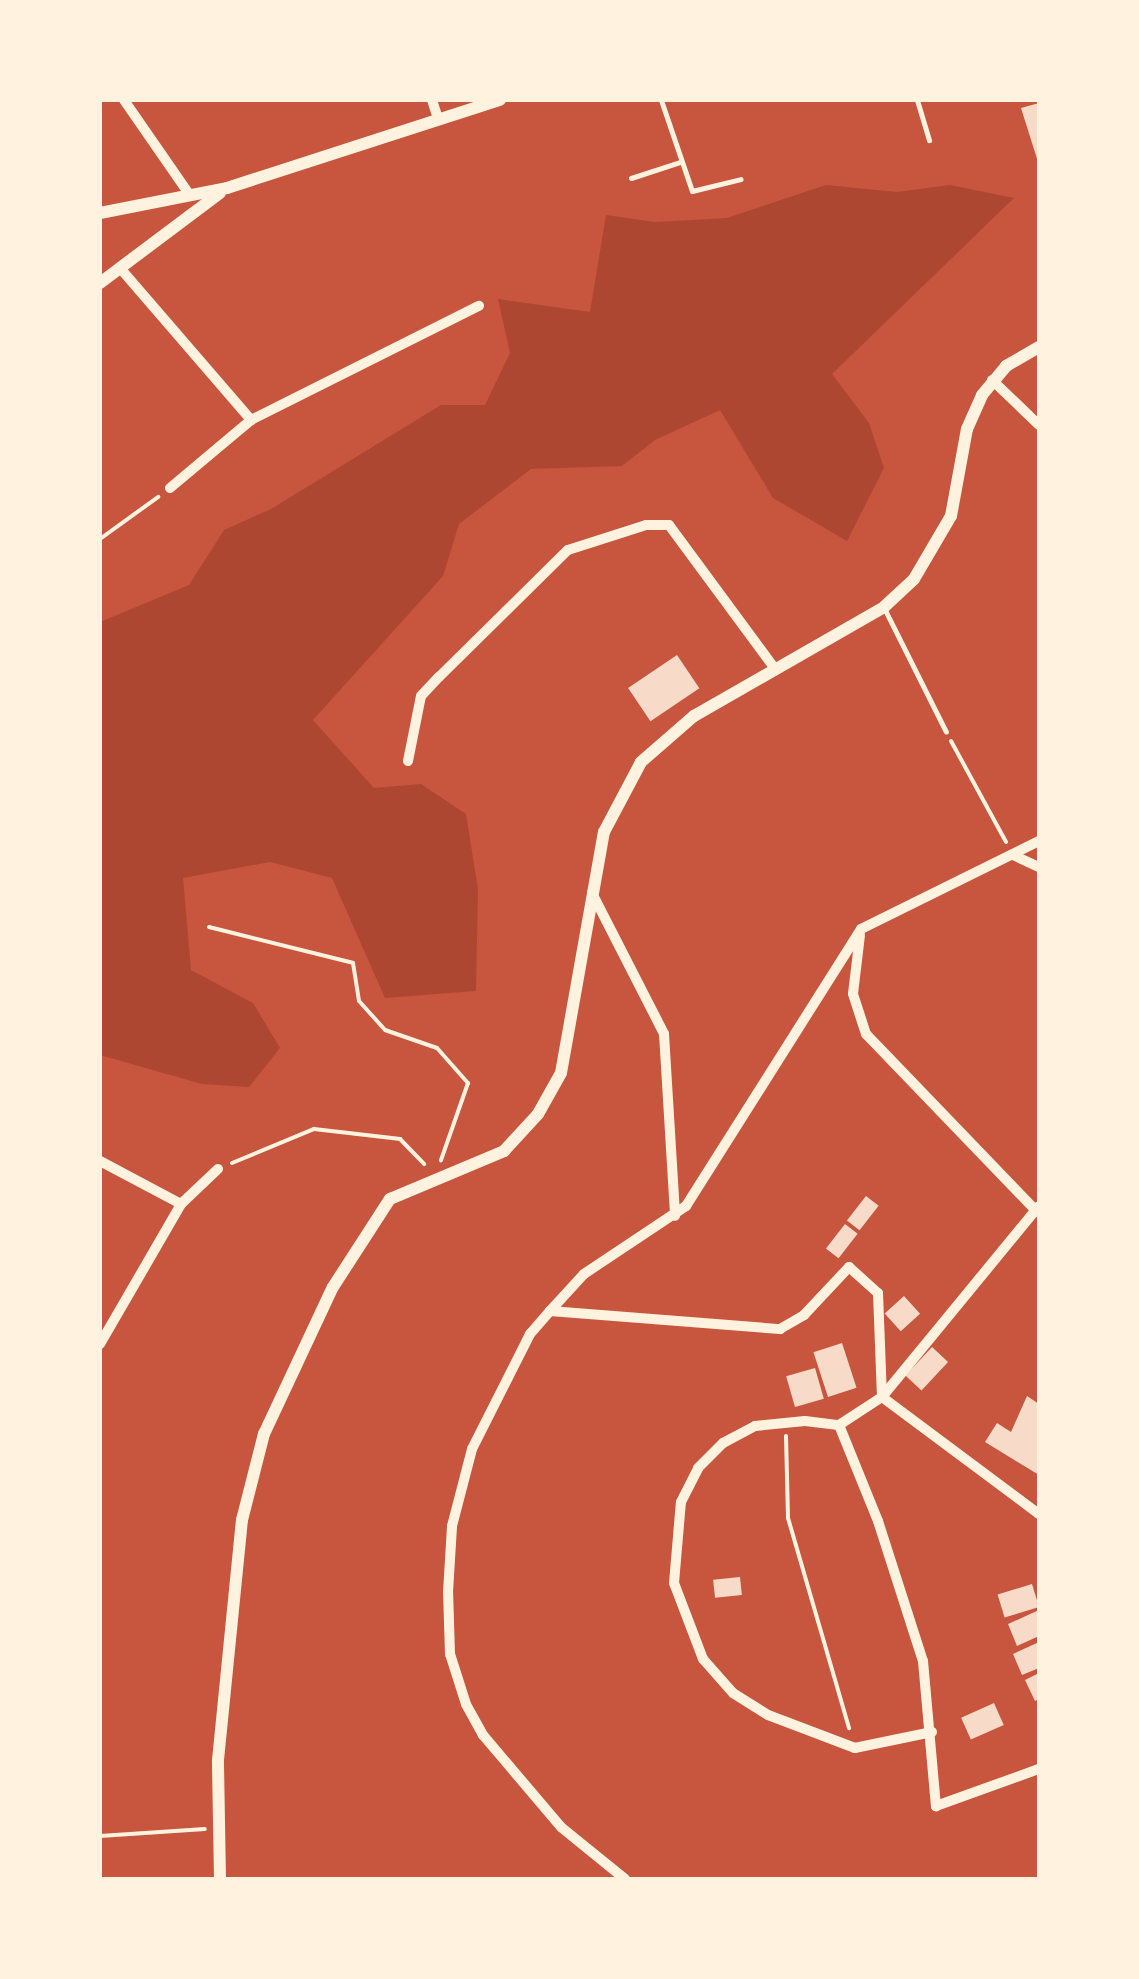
<!DOCTYPE html>
<html>
<head>
<meta charset="utf-8">
<style>
  body { margin:0 }
  #map { position:relative; width:1139px; height:1979px; overflow:hidden; background:#c8553d; font-family:"Public Sans",sans-serif }
  div>[style] { position:absolute }
  .green>* { inset:0; background:#ae4732 }
  .building>* { inset:0; background:#f7dbc8; transform-origin:0 0 }
  .path>* { height:4px; margin:-2px; padding:0 2px; transform-origin:2px; border-radius:2px; background:#fff3e0 }
  .service>* { height:5px; margin:-2.5px; padding:0 2.5px; transform-origin:2.5px; border-radius:2.5px; background:#fff3e0 }
  .minor>* { height:10px; margin:-5px; padding:0 5px; transform-origin:5px; border-radius:5px; background:#fff3e0 }
  .tertiary>* { height:12px; margin:-6px; padding:0 6px; transform-origin:6px; border-radius:6px; background:#fff3e0 }
  span { translate:-50% -50%; white-space:nowrap; text-align:center; line-height:1.15; -webkit-text-stroke:8px #fff3e0; paint-order:stroke }
  .frame { position:absolute; inset:0; border:102px solid #fff3e0; pointer-events:none }
</style>
</head>
<body>
<div id="map">
  <div class="green">
    <div style="clip-path:polygon(826px 185px,897px 192px,950px 185px,1014px 198px,832px 374px,869px 423px,884px 468px,847px 541px,773px 498px,720px 410px,655px 440px,622px 466px,531px 469px,459px 524px,443px 576px,313px 720px,374px 788px,421px 784px,466px 814px,478px 889px,476px 991px,385px 998px,332px 878px,270px 862px,183px 878px,191px 970px,253px 1003px,280px 1048px,249px 1087px,202px 1084px,100px 1055px,100px 622px,189px 585px,224px 530px,271px 509px,441px 405px,485px 405px,510px 353px,498px 299px,590px 312px,606px 215px,655px 222px,727px 218px)"></div>
  </div>
  <div class="building">
    <div style="clip-path:polygon(1039px 103px,1039px 162px,1038px 162px,1021px 108px)"></div>
    <div style="left:677px;top:655px;width:40px;height:59px;rotate:56deg"></div>
    <div style="left:866px;top:1196px;width:16px;height:31px;rotate:38deg"></div>
    <div style="left:845px;top:1224px;width:16px;height:31px;rotate:38deg"></div>
    <div style="left:904px;top:1296px;width:24px;height:26px;rotate:48deg"></div>
    <div style="left:842px;top:1343px;width:47px;height:30px;rotate:72deg"></div>
    <div style="left:932px;top:1347px;width:22px;height:39px;rotate:43deg"></div>
    <div style="left:815px;top:1368px;width:32px;height:30px;rotate:74deg"></div>
    <div style="clip-path:polygon(1027px 1396px,1039px 1404px,1039px 1475px,985px 1442px,997px 1423px,1011px 1432px)"></div>
    <div style="left:740px;top:1577px;width:18px;height:27px;rotate:84deg"></div>
    <div style="left:1032px;top:1584px;width:24px;height:36px;rotate:73deg"></div>
    <div style="clip-path:polygon(1039px 1610px,1039px 1636px,1017px 1646px,1008px 1624px)"></div>
    <div style="clip-path:polygon(1039px 1642px,1039px 1668px,1022px 1675px,1013px 1654px)"></div>
    <div style="clip-path:polygon(1039px 1673px,1039px 1699px,1035px 1701px,1025px 1680px)"></div>
    <div style="left:994px;top:1703px;width:24px;height:36px;rotate:66deg"></div>
  </div>
  <div class="path">
    <div style="left:100px;top:539px;width:72px;rotate:-35.9deg"></div>
    <div style="left:951px;top:741px;width:115px;rotate:61.4deg"></div>
    <div style="left:209px;top:927px;width:148px;rotate:14deg"></div>
    <div style="left:353px;top:963px;width:38px;rotate:81deg"></div>
    <div style="left:359px;top:1001px;width:39px;rotate:48deg"></div>
    <div style="left:385px;top:1030px;width:55px;rotate:19.1deg"></div>
    <div style="left:437px;top:1048px;width:47px;rotate:48.5deg"></div>
    <div style="left:468px;top:1083px;width:82px;rotate:109.3deg"></div>
    <div style="left:232px;top:1163px;width:89px;rotate:-22.5deg"></div>
    <div style="left:314px;top:1129px;width:87px;rotate:6.6deg"></div>
    <div style="left:400px;top:1139px;width:35px;rotate:46deg"></div>
    <div style="left:786px;top:1436px;width:82px;rotate:88.6deg"></div>
    <div style="left:788px;top:1518px;width:219px;rotate:73.8deg"></div>
    <div style="left:100px;top:1836px;width:105px;rotate:-3.8deg"></div>
  </div>
  <div class="service">
    <div style="left:661px;top:100px;width:96px;rotate:71.2deg"></div>
    <div style="left:692px;top:191px;width:50px;rotate:-13.8deg"></div>
    <div style="left:917px;top:100px;width:42px;rotate:73.3deg"></div>
    <div style="left:631px;top:178px;width:52px;rotate:-18.1deg"></div>
    <div style="left:885px;top:610px;width:136px;rotate:63.4deg"></div>
  </div>
  <div class="minor">
    <div style="left:124px;top:100px;width:114px;rotate:55.3deg"></div>
    <div style="left:432px;top:100px;width:19px;rotate:72deg"></div>
    <div style="left:120px;top:268px;width:201px;rotate:49.2deg"></div>
    <div style="left:992px;top:380px;width:65px;rotate:43.8deg"></div>
    <div style="left:170px;top:488px;width:106px;rotate:-40deg"></div>
    <div style="left:251px;top:420px;width:255px;rotate:-26.6deg"></div>
    <div style="left:408px;top:761px;width:66px;rotate:-78.7deg"></div>
    <div style="left:421px;top:696px;width:26px;rotate:-47deg"></div>
    <div style="left:439px;top:677px;width:181px;rotate:-44.6deg"></div>
    <div style="left:568px;top:550px;width:82px;rotate:-17.8deg"></div>
    <div style="left:646px;top:525px;width:23px"></div>
    <div style="left:669px;top:525px;width:175px;rotate:53.6deg"></div>
    <div style="left:1013px;top:855px;width:29px;rotate:25deg"></div>
    <div style="left:592px;top:893px;width:158px;rotate:62.9deg"></div>
    <div style="left:664px;top:1034px;width:182px;rotate:86.5deg"></div>
    <div style="left:860px;top:935px;width:59px;rotate:96.8deg"></div>
    <div style="left:853px;top:994px;width:42px;rotate:72deg"></div>
    <div style="left:866px;top:1034px;width:247px;rotate:46.1deg"></div>
    <div style="left:100px;top:1161px;width:92px;rotate:28deg"></div>
    <div style="left:550px;top:1311px;width:231px;rotate:4.5deg"></div>
    <div style="left:780px;top:1329px;width:28px;rotate:-30deg"></div>
    <div style="left:804px;top:1315px;width:66px;rotate:-46.8deg"></div>
    <div style="left:849px;top:1267px;width:39px;rotate:42deg"></div>
    <div style="left:878px;top:1293px;width:104px;rotate:87.8deg"></div>
    <div style="left:100px;top:1344px;width:162px;rotate:-59.9deg"></div>
    <div style="left:181px;top:1204px;width:51px;rotate:-43.4deg"></div>
    <div style="left:882px;top:1397px;width:196px;rotate:36.7deg"></div>
    <div style="left:839px;top:1425px;width:104px;rotate:67.9deg"></div>
    <div style="left:878px;top:1521px;width:147px;rotate:72.2deg"></div>
    <div style="left:923px;top:1661px;width:146px;rotate:84.9deg"></div>
    <div style="left:936px;top:1806px;width:109px;rotate:-19.8deg"></div>
    <div style="left:932px;top:1732px;width:79px;rotate:168.3deg"></div>
    <div style="left:855px;top:1748px;width:93px;rotate:-159.2deg"></div>
    <div style="left:768px;top:1715px;width:41px;rotate:-147.8deg"></div>
    <div style="left:733px;top:1693px;width:45px;rotate:-131.4deg"></div>
    <div style="left:703px;top:1659px;width:81px;rotate:-110.9deg"></div>
    <div style="left:674px;top:1583px;width:81px;rotate:-85.1deg"></div>
    <div style="left:681px;top:1502px;width:38px;rotate:-63deg"></div>
    <div style="left:698px;top:1468px;width:35px;rotate:-45deg"></div>
    <div style="left:723px;top:1443px;width:36px;rotate:-28deg"></div>
    <div style="left:755px;top:1426px;width:50px;rotate:-5.7deg"></div>
    <div style="left:805px;top:1421px;width:34px;rotate:7deg"></div>
    <div style="left:839px;top:1425px;width:51px;rotate:-33.1deg"></div>
    <div style="left:882px;top:1397px;width:247px;rotate:-50.6deg"></div>
    <div style="left:625px;top:1879px;width:82px;rotate:-140.9deg"></div>
    <div style="left:561px;top:1827px;width:121px;rotate:-130.3deg"></div>
    <div style="left:483px;top:1735px;width:35px;rotate:-119deg"></div>
    <div style="left:466px;top:1704px;width:52px;rotate:-107.7deg"></div>
    <div style="left:450px;top:1654px;width:62px;rotate:-91.8deg"></div>
    <div style="left:448px;top:1592px;width:66px;rotate:-86.5deg"></div>
    <div style="left:452px;top:1526px;width:80px;rotate:-75.4deg"></div>
    <div style="left:472px;top:1449px;width:129px;rotate:-63.2deg"></div>
    <div style="left:530px;top:1334px;width:30px;rotate:-49deg"></div>
    <div style="left:550px;top:1311px;width:50px;rotate:-47.4deg"></div>
    <div style="left:584px;top:1274px;width:123px;rotate:-33.7deg"></div>
    <div style="left:686px;top:1206px;width:328px;rotate:-57.7deg"></div>
    <div style="left:861px;top:929px;width:199px;rotate:-26.3deg"></div>
  </div>
  <div class="tertiary">
    <div style="left:100px;top:213px;width:129px;rotate:-11.1deg"></div>
    <div style="left:227px;top:188px;width:287px;rotate:-17.9deg"></div>
    <div style="left:100px;top:283px;width:150px;rotate:-36.9deg"></div>
    <div style="left:220px;top:1879px;width:119px;rotate:-91deg"></div>
    <div style="left:218px;top:1760px;width:241px;rotate:-84.3deg"></div>
    <div style="left:242px;top:1520px;width:89px;rotate:-75.7deg"></div>
    <div style="left:264px;top:1434px;width:162px;rotate:-64.9deg"></div>
    <div style="left:333px;top:1287px;width:105px;rotate:-57.1deg"></div>
    <div style="left:390px;top:1199px;width:124px;rotate:-22.8deg"></div>
    <div style="left:504px;top:1151px;width:50px;rotate:-47.4deg"></div>
    <div style="left:538px;top:1114px;width:47px;rotate:-60.7deg"></div>
    <div style="left:561px;top:1073px;width:245px;rotate:-79.9deg"></div>
    <div style="left:604px;top:832px;width:79px;rotate:-62.1deg"></div>
    <div style="left:641px;top:762px;width:70px;rotate:-41deg"></div>
    <div style="left:694px;top:716px;width:219px;rotate:-29.8deg"></div>
    <div style="left:884px;top:607px;width:41px;rotate:-43deg"></div>
    <div style="left:914px;top:579px;width:73px;rotate:-59.6deg"></div>
    <div style="left:951px;top:516px;width:88px;rotate:-79.6deg"></div>
    <div style="left:967px;top:429px;width:37px;rotate:-66deg"></div>
    <div style="left:982px;top:395px;width:38px;rotate:-50deg"></div>
    <div style="left:1006px;top:366px;width:38px;rotate:-30deg"></div>
  </div>
  <div class="frame"></div>
</div>
</body>
</html>
